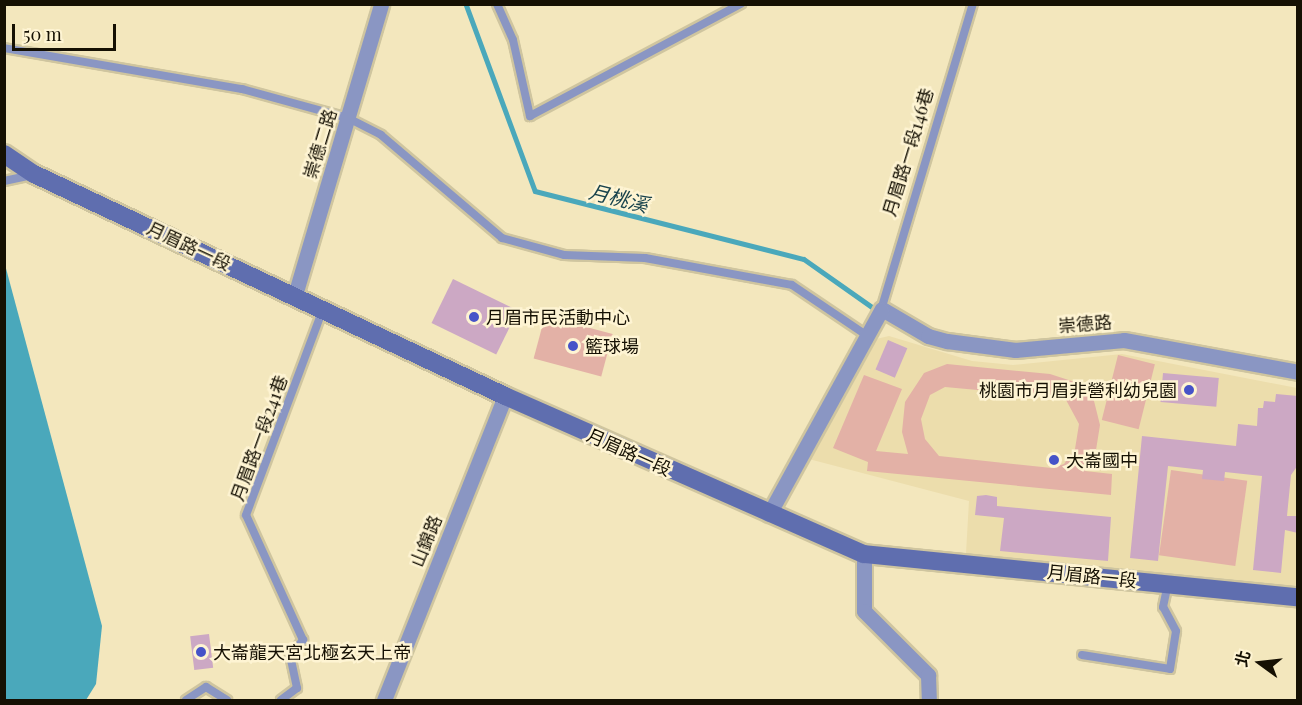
<!DOCTYPE html>
<html>
<head>
<meta charset="utf-8">
<style>
  body { margin:0 }
  #map { position:relative; width:1302px; height:705px; overflow:hidden; background:#f3e7bd; font-family:"Playfair Display","Noto Sans TC",serif }
  div>[style] { position:absolute }
  .built>* { inset:0; background:#ecddac }
  .green>* { inset:0; background:#e3b1a6; transform-origin:0 0 }
  .water>* { inset:0; background:#4aa8bb }
  .stream>* { height:4.5px; margin:-2.25px; padding:0 2.25px; transform-origin:2.25px; border-radius:2.25px; background:#4aa8bb }
  .building>* { inset:0; background:#cca8c4; transform-origin:0 0 }
  .roads { filter:drop-shadow(2px 0 #cfc59f) drop-shadow(-2px 0 #cfc59f) drop-shadow(0 2px #cfc59f) drop-shadow(0 -2px #cfc59f) }
  .lane>* { height:8px; margin:-4px; padding:0 4px; transform-origin:4px; border-radius:4px; background:#8a96c3 }
  .street>* { height:15px; margin:-7.5px; padding:0 7.5px; transform-origin:7.5px; border-radius:7.5px; background:#8a96c3 }
  .secondary>* { height:18px; margin:-9px; padding:0 9px; transform-origin:9px; border-radius:9px; background:#5f6eaf }
  .dots>* { width:16px; height:16px; translate:-50% -50%; box-sizing:border-box; border:3px solid #fef4d3; border-radius:50% }
  span { translate:-50% -50%; white-space:nowrap; text-align:center; line-height:1.15; -webkit-text-stroke:5px #fef4d3; paint-order:stroke }
  .street-label { font-size:18px; color:#151003 }
  .poi-label { font-size:18px; color:#151003 }
  .left { translate:0 -50%; text-align:left }
  .right { translate:-100% -50%; text-align:right }
  .water-label { font-size:20px; color:#19434c; font-style:italic }
  .frame { position:absolute; inset:0; border:6px solid #151003; pointer-events:none }
  .north { position:absolute; left:1230px; top:633px; width:60px; height:60px; -webkit-text-stroke:4px #fef4d3; paint-order:stroke; rotate:285deg; font-size:16px; font-weight:700; line-height:24px; text-align:center; color:#151003 }
  .north::after { content:''; display:block; margin:auto; width:21px; height:27px; background:#151003; clip-path:polygon(50% 0,100% 100%,50% 72%,0 100%) }
  .scale { position:absolute; left:12px; top:24px; width:104px; height:27px; box-sizing:border-box; border:3px solid #151003; border-top:0; padding-left:8px; font-size:18px; line-height:21px; white-space:nowrap; color:#151003; -webkit-text-stroke:4px #fef4d3; paint-order:stroke }
</style>
</head>
<body>
<div id="map">
  <div class="built">
    <div style="clip-path:polygon(889px 336px,972px 361px,1013px 365px,1122px 354px,1297px 388px,1297px 586px,966px 553px,969px 501px,805px 458px,876px 339px)"></div>
  </div>
  <div class="green">
    <div style="left:545px;top:316px;width:70px;height:44px;rotate:15deg"></div>
    <div style="left:1118px;top:355px;width:38px;height:67px;rotate:14deg"></div>
    <div style="clip-path:polygon(evenodd,947px 364px,1050px 374px,1081px 384px,1094px 401px,1100px 425px,1096px 450px,1085px 471px,1112px 474px,1111px 495px,867px 471px,868px 462px,833px 448px,864px 375px,902px 389px,876px 451px,908px 454px,902px 432px,905px 402px,924px 373px,947px 364px,945px 387px,1065px 398px,1079px 424px,1075px 449px,1064px 464px,1052px 468px,939px 456px,925px 439px,921px 419px,930px 395px,945px 387px)"></div>
    <div style="left:1171px;top:470px;width:77px;height:86px;rotate:8deg"></div>
  </div>
  <div class="water">
    <div style="clip-path:polygon(4px 261px,102px 626px,96px 684px,86px 700px,5px 700px)"></div>
  </div>
  <div class="stream">
    <div style="left:466px;top:4px;width:199px;rotate:69.7deg"></div>
    <div style="left:535px;top:191px;width:277px;rotate:14.2deg"></div>
    <div style="left:804px;top:259px;width:87px;rotate:35.2deg"></div>
  </div>
  <div class="building">
    <div style="left:453px;top:279px;width:72px;height:49px;rotate:26deg"></div>
    <div style="left:888px;top:340px;width:21px;height:32px;rotate:23deg"></div>
    <div style="left:1163px;top:373px;width:56px;height:29px;rotate:5deg"></div>
    <div style="clip-path:polygon(1276px 394px,1298px 396px,1298px 465px,1291px 475px,1287px 516px,1298px 516px,1298px 533px,1285px 530px,1281px 573px,1253px 570px,1262px 476px,1225px 472px,1224px 481px,1202px 479px,1203px 470px,1168px 466px,1158px 561px,1130px 558px,1142px 436px,1236px 446px,1238px 424px,1257px 426px,1258px 408px,1263px 408px,1264px 401px,1275px 402px)"></div>
    <div style="clip-path:polygon(986px 495px,997px 497px,997px 506px,1111px 517px,1108px 561px,1000px 551px,1004px 518px,975px 515px,977px 496px)"></div>
    <div style="left:209px;top:634px;width:34px;height:19px;rotate:83deg"></div>
  </div>
  <div class="roads">
    <div class="lane">
      <div style="left:497px;top:4px;width:39px;rotate:66deg"></div>
      <div style="left:513px;top:40px;width:78px;rotate:77.4deg"></div>
      <div style="left:530px;top:116px;width:239px;rotate:-28deg"></div>
      <div style="left:4px;top:48px;width:242px;rotate:9.8deg"></div>
      <div style="left:242px;top:89px;width:110px;rotate:15.3deg"></div>
      <div style="left:348px;top:118px;width:37px;rotate:27deg"></div>
      <div style="left:381px;top:135px;width:159px;rotate:40.4deg"></div>
      <div style="left:502px;top:238px;width:64px;rotate:15.3deg"></div>
      <div style="left:564px;top:255px;width:81px;rotate:2.1deg"></div>
      <div style="left:645px;top:258px;width:149px;rotate:10.4deg"></div>
      <div style="left:792px;top:285px;width:89px;rotate:34deg"></div>
      <div style="left:4px;top:181px;width:30px;rotate:-12deg"></div>
      <div style="left:881px;top:310px;width:320px;rotate:-73.3deg"></div>
      <div style="left:1082px;top:655px;width:89px;rotate:9deg"></div>
      <div style="left:1170px;top:669px;width:38px;rotate:-81deg"></div>
      <div style="left:1176px;top:631px;width:27px;rotate:-118deg"></div>
      <div style="left:1163px;top:607px;width:24px;rotate:-78deg"></div>
      <div style="left:186px;top:700px;width:24px;rotate:-33deg"></div>
      <div style="left:206px;top:687px;width:25px;rotate:32deg"></div>
      <div style="left:281px;top:700px;width:20px;rotate:-37deg"></div>
      <div style="left:297px;top:688px;width:33px;rotate:-102deg"></div>
      <div style="left:290px;top:656px;width:21px;rotate:-51deg"></div>
      <div style="left:303px;top:640px;width:137px;rotate:-114.5deg"></div>
      <div style="left:246px;top:515px;width:220px;rotate:-69.5deg"></div>
    </div>
    <div class="street">
      <div style="left:295px;top:295px;width:303px;rotate:-73.5deg"></div>
      <div style="left:882px;top:309px;width:53px;rotate:30.4deg"></div>
      <div style="left:928px;top:336px;width:20px;rotate:15deg"></div>
      <div style="left:947px;top:341px;width:69px;rotate:7.5deg"></div>
      <div style="left:1015px;top:350px;width:109px;rotate:-5.2deg"></div>
      <div style="left:1124px;top:340px;width:177px;rotate:10.4deg"></div>
      <div style="left:769px;top:514px;width:233px;rotate:-61.2deg"></div>
      <div style="left:864px;top:554px;width:57px;rotate:90deg"></div>
      <div style="left:864px;top:611px;width:91px;rotate:45deg"></div>
      <div style="left:928px;top:675px;width:25px;rotate:88deg"></div>
      <div style="left:384px;top:700px;width:327px;rotate:-68.3deg"></div>
    </div>
    <div class="secondary">
      <div style="left:4px;top:154px;width:36px;rotate:34deg"></div>
      <div style="left:34px;top:174px;width:521px;rotate:25.24deg"></div>
      <div style="left:505px;top:396px;width:392px;rotate:23.8deg"></div>
      <div style="left:864px;top:554px;width:436px;rotate:5.7deg"></div>
    </div>
  </div>
  <div class="dots">
    <div style="left:474px;top:317px;background:#4653c8"></div>
    <div style="left:573px;top:346px;background:#4653c8"></div>
    <div style="left:1189px;top:390px;background:#4653c8"></div>
    <div style="left:1054px;top:460px;background:#4653c8"></div>
    <div style="left:201px;top:652px;background:#4653c8"></div>
  </div>
  <div class="street-label">
    <span style="left:320px;top:144px;rotate:-73deg">崇德二路</span>
    <span style="left:908px;top:152px;rotate:-73deg">月眉路一段146巷</span>
    <span style="left:189px;top:246px;rotate:25deg">月眉路一段</span>
    <span style="left:1085px;top:324px;rotate:-5deg">崇德路</span>
    <span style="left:259px;top:438px;rotate:-70deg">月眉路一段241巷</span>
    <span style="left:629px;top:452px;rotate:24deg">月眉路一段</span>
    <span style="left:426px;top:541px;rotate:-68deg">山錦路</span>
    <span style="left:1092px;top:576px;rotate:6deg">月眉路一段</span>
  </div>
  <div class="poi-label">
    <span class="left" style="left:486px;top:317px">月眉市民活動中心</span>
    <span class="left" style="left:585px;top:346px">籃球場</span>
    <span class="right" style="left:1177px;top:390px">桃園市月眉非營利幼兒園</span>
    <span class="left" style="left:1066px;top:460px">大崙國中</span>
    <span class="left" style="left:213px;top:652px">大崙龍天宮北極玄天上帝</span>
  </div>
  <div class="water-label">
    <span style="left:619px;top:197px;rotate:14deg">月桃溪</span>
  </div>
  <div class="frame"></div>
  <div class="north">北</div>
  <div class="scale">50 m</div>
</div>
</body>
</html>
